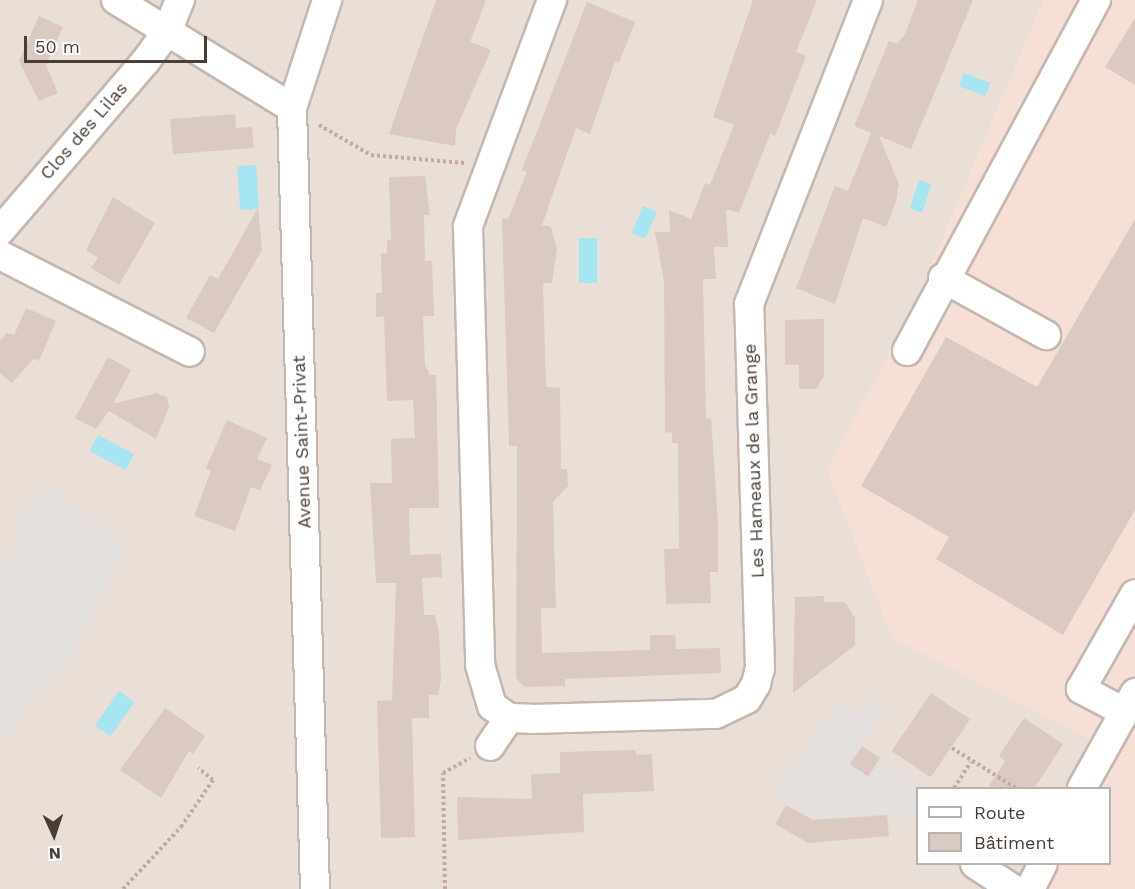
<!DOCTYPE html>
<html>
<head>
<meta charset="utf-8">
<style>
  body { margin:0 }
  #map { position:relative; width:1135px; height:889px; overflow:hidden; background:#f5efe9; font-family:"Work Sans",sans-serif }
  div>[style] { position:absolute }
  .residential>* { inset:0; background:#e9dfd7 }
  .commercial>* { inset:0; background:#f6e0d5 }
  .parking>* { inset:0; background:#e3e0de }
  .water>* { inset:0; background:#a6e5f2; transform-origin:0 0 }
  .building>* { inset:0; background:#dacac2; transform-origin:0 0 }
  .path>* { height:4px; margin-top:-2px; transform-origin:0; background:repeating-linear-gradient(90deg,#c3ac9d 0 3px,transparent 0 6px) }
  .roads { filter:drop-shadow(2px 0 #c4b7af) drop-shadow(-2px 0 #c4b7af) drop-shadow(0 2px #c4b7af) drop-shadow(0 -2px #c4b7af) }
  .minor>* { height:28px; margin:-14px; padding:0 14px; transform-origin:14px; border-radius:14px; background:#fff }
  span { translate:-50% -50%; white-space:nowrap; text-align:center; line-height:1.15; -webkit-text-stroke:4.5px #fff; paint-order:stroke }
  .street-label { font-size:18px; color:#493e37 }
  .legend { position:absolute; left:916px; top:787px; width:195px; height:78px; box-sizing:border-box; background:#fff; border:2px solid #b6b2af; margin:0; padding:8px 10px; list-style:none; font-size:18px; color:#493e37 }
  .legend li { display:flex; align-items:center; gap:12px; height:30px }
  .legend b { width:30px; border:2px solid #b6b2af }
  .north { position:absolute; left:24px; top:805px; width:60px; height:60px; -webkit-text-stroke:4px #fff; paint-order:stroke; rotate:177deg; font-size:16px; font-weight:700; line-height:24px; text-align:center; color:#493e37 }
  .north::after { content:''; display:block; margin:auto; width:21px; height:27px; background:#493e37; clip-path:polygon(50% 0,100% 100%,50% 72%,0 100%) }
  .scale { position:absolute; left:24px; top:36px; width:183px; height:27px; box-sizing:border-box; border:3px solid #493e37; border-top:0; padding-left:8px; font-size:18px; line-height:21px; white-space:nowrap; color:#493e37; -webkit-text-stroke:4px #fff; paint-order:stroke }
</style>
</head>
<body>
<div id="map">
  <div class="residential">
    <div style="clip-path:polygon(0 0,1044px 0,912px 311px,1105px 747px,1082px 788px,918px 788px,918px 864px,1043px 864px,1030px 889px,0 889px)"></div>
  </div>
  <div class="commercial">
    <div style="clip-path:polygon(1044px 0,1135px 0,1135px 889px,1030px 889px,1043px 864px,1110px 864px,1110px 788px,1082px 788px,1105px 747px,892px 638px,827px 470px,912px 311px)"></div>
  </div>
  <div class="parking">
    <div style="clip-path:polygon(49px 483px,126px 549px,75px 651px,0 740px,0 573px,23px 544px,13px 528px)"></div>
    <div style="clip-path:polygon(867px 701px,884px 710px,849px 764px,867px 776px,880px 758px,926px 788px,918px 788px,917px 825px,888px 804px,887px 815px,814px 821px,770px 790px,842px 704px,857px 715px)"></div>
  </div>
  <div class="water">
    <div style="left:964px;top:73px;width:28px;height:14px;rotate:21deg"></div>
    <div style="left:256px;top:165px;width:44px;height:19px;rotate:86deg"></div>
    <div style="left:919px;top:180px;width:13px;height:30px;rotate:18deg"></div>
    <div style="left:643px;top:206px;width:15px;height:29px;rotate:23deg"></div>
    <div style="left:579px;top:238px;width:18px;height:45px"></div>
    <div style="left:98px;top:435px;width:41px;height:18px;rotate:28deg"></div>
    <div style="left:119px;top:691px;width:19px;height:42px;rotate:35deg"></div>
  </div>
  <div class="building">
    <div style="clip-path:polygon(436px 0,486px 0,470px 42px,491px 50px,456px 129px,455px 146px,389px 134px)"></div>
    <div style="clip-path:polygon(753px 0,817px 0,796px 52px,806px 56px,775px 136px,770px 134px,739px 213px,726px 209px,728px 247px,714px 247px,716px 279px,703px 279px,706px 419px,711px 418px,718px 522px,718px 572px,710px 572px,711px 603px,666px 604px,664px 549px,679px 549px,678px 443px,672px 443px,672px 432px,665px 433px,664px 281px,655px 232px,670px 232px,669px 210px,691px 219px,705px 183px,710px 185px,734px 125px,713px 117px)"></div>
    <div style="clip-path:polygon(918px 0,973px 0,911px 149px,879px 136px,899px 184px,896px 201px,886px 227px,863px 218px,835px 304px,796px 288px,835px 186px,848px 191px,871px 133px,854px 126px,889px 41px,897px 44px,905px 34px)"></div>
    <div style="clip-path:polygon(587px 2px,635px 22px,619px 63px,615px 61px,590px 134px,576px 128px,542px 225px,551px 227px,557px 249px,552px 283px,543px 283px,546px 387px,560px 388px,561px 469px,567px 469px,568px 486px,553px 502px,556px 608px,541px 608px,542px 653px,650px 650px,650px 635px,675px 635px,676px 649px,720px 648px,721px 673px,565px 679px,565px 686px,525px 687px,516px 678px,517px 446px,509px 446px,502px 218px,508px 219px,527px 172px,522px 170px)"></div>
    <div style="clip-path:polygon(39px 16px,63px 27px,46px 65px,58px 93px,39px 101px,19px 61px)"></div>
    <div style="clip-path:polygon(1135px 18px,1135px 85px,1105px 67px)"></div>
    <div style="clip-path:polygon(235px 114px,236px 128px,252px 127px,254px 148px,173px 154px,170px 119px)"></div>
    <div style="clip-path:polygon(425px 176px,430px 215px,424px 215px,425px 261px,432px 261px,434px 316px,423px 316px,425px 365px,430px 375px,436px 375px,439px 508px,409px 508px,410px 555px,441px 554px,442px 577px,422px 578px,424px 615px,435px 615px,439px 632px,441px 679px,438px 695px,429px 695px,429px 718px,412px 718px,415px 837px,381px 838px,377px 701px,392px 700px,396px 583px,376px 583px,370px 483px,392px 483px,391px 439px,415px 438px,413px 400px,387px 401px,384px 316px,376px 317px,376px 293px,382px 293px,381px 254px,387px 253px,387px 240px,391px 240px,389px 177px)"></div>
    <div style="clip-path:polygon(113px 197px,155px 223px,119px 285px,91px 268px,98px 258px,86px 250px)"></div>
    <div style="clip-path:polygon(258px 208px,262px 250px,214px 333px,186px 318px,210px 275px,218px 279px)"></div>
    <div style="clip-path:polygon(1135px 219px,1135px 510px,1063px 635px,936px 559px,949px 537px,861px 486px,946px 337px,1037px 387px)"></div>
    <div style="clip-path:polygon(26px 308px,56px 321px,39px 361px,33px 359px,12px 383px,0 373px,0 341px,7px 333px,14px 335px)"></div>
    <div style="clip-path:polygon(824px 319px,824px 376px,816px 389px,799px 389px,799px 365px,785px 365px,785px 320px)"></div>
    <div style="clip-path:polygon(108px 357px,131px 370px,113px 404px,156px 393px,167px 397px,169px 407px,156px 439px,109px 411px,96px 429px,75px 418px)"></div>
    <div style="clip-path:polygon(227px 420px,267px 438px,257px 459px,272px 465px,260px 490px,251px 487px,235px 531px,194px 516px,211px 471px,206px 468px)"></div>
    <div style="clip-path:polygon(824px 596px,824px 602px,845px 602px,855px 618px,855px 645px,793px 693px,795px 597px)"></div>
    <div style="left:931px;top:693px;width:47px;height:70px;rotate:34deg"></div>
    <div style="clip-path:polygon(165px 708px,205px 736px,193px 754px,189px 751px,161px 798px,120px 770px)"></div>
    <div style="clip-path:polygon(1024px 718px,1063px 744px,1034px 789px,987px 789px,1005px 761px,999px 756px)"></div>
    <div style="left:862px;top:746px;width:22px;height:22px;rotate:34deg"></div>
    <div style="clip-path:polygon(635px 750px,636px 755px,652px 754px,654px 791px,583px 794px,584px 832px,458px 840px,457px 797px,532px 799px,531px 774px,560px 773px,560px 752px)"></div>
    <div style="clip-path:polygon(786px 805px,813px 820px,887px 815px,889px 836px,808px 843px,775px 824px)"></div>
  </div>
  <div class="path">
    <div style="left:319px;top:125px;width:60px;rotate:30deg"></div>
    <div style="left:371px;top:155px;width:94px;rotate:4.9deg"></div>
    <div style="left:952px;top:748px;width:75px;rotate:32deg"></div>
    <div style="left:954px;top:788px;width:31px;rotate:-57deg"></div>
    <div style="left:123px;top:889px;width:85px;rotate:-46.9deg"></div>
    <div style="left:181px;top:827px;width:57px;rotate:-55.8deg"></div>
    <div style="left:213px;top:780px;width:19px;rotate:-141deg"></div>
    <div style="left:445px;top:889px;width:116px;rotate:-91deg"></div>
    <div style="left:443px;top:773px;width:31px;rotate:-29deg"></div>
  </div>
  <div class="roads">
    <div class="minor">
      <div style="left:116px;top:0;width:206px;rotate:31.5deg"></div>
      <div style="left:552px;top:0;width:241px;rotate:110.4deg"></div>
      <div style="left:468px;top:226px;width:439px;rotate:88.4deg"></div>
      <div style="left:480px;top:665px;width:43px;rotate:73.7deg"></div>
      <div style="left:492px;top:706px;width:21px;rotate:35deg"></div>
      <div style="left:509px;top:718px;width:23px;rotate:2deg"></div>
      <div style="left:532px;top:719px;width:184px;rotate:-1.6deg"></div>
      <div style="left:716px;top:714px;width:34px;rotate:-26deg"></div>
      <div style="left:747px;top:699px;width:17px;rotate:-59deg"></div>
      <div style="left:756px;top:684px;width:16px;rotate:-76deg"></div>
      <div style="left:760px;top:668px;width:364px;rotate:-91.7deg"></div>
      <div style="left:749px;top:304px;width:326px;rotate:-68.6deg"></div>
      <div style="left:0;top:231px;width:223px;rotate:-49.4deg"></div>
      <div style="left:145px;top:62px;width:37px;rotate:-54deg"></div>
      <div style="left:167px;top:32px;width:35px;rotate:-68deg"></div>
      <div style="left:0;top:255px;width:213px;rotate:27deg"></div>
      <div style="left:943px;top:278px;width:118px;rotate:29deg"></div>
      <div style="left:907px;top:351px;width:399px;rotate:-61.7deg"></div>
      <div style="left:1124px;top:712px;width:49px;rotate:-151.9deg"></div>
      <div style="left:1081px;top:689px;width:109px;rotate:-60.4deg"></div>
      <div style="left:490px;top:746px;width:34px;rotate:-56deg"></div>
      <div style="left:1082px;top:788px;width:109px;rotate:-60.8deg"></div>
      <div style="left:975px;top:864px;width:45px;rotate:33.3deg"></div>
      <div style="left:315px;top:889px;width:781px;rotate:-91.69deg"></div>
      <div style="left:292px;top:108px;width:114px;rotate:-72deg"></div>
      <div style="left:1030px;top:889px;width:28px;rotate:-63deg"></div>
    </div>
  </div>
  <div class="street-label">
    <span style="left:84px;top:131px;rotate:-49deg">Clos des Lilas</span>
    <span style="left:302px;top:442px;rotate:-92deg">Avenue Saint-Privat</span>
    <span style="left:754px;top:461px;rotate:-92deg">Les Hameaux de la Grange</span>
  </div>
  <ul class="legend">
  <li><b style="height:8px;background:#fff"></b>Route</li>
  <li><b style="height:16px;background:#dacac2"></b>Bâtiment</li>
  </ul>
  <div class="north">N</div>
  <div class="scale">50 m</div>
</div>
</body>
</html>
